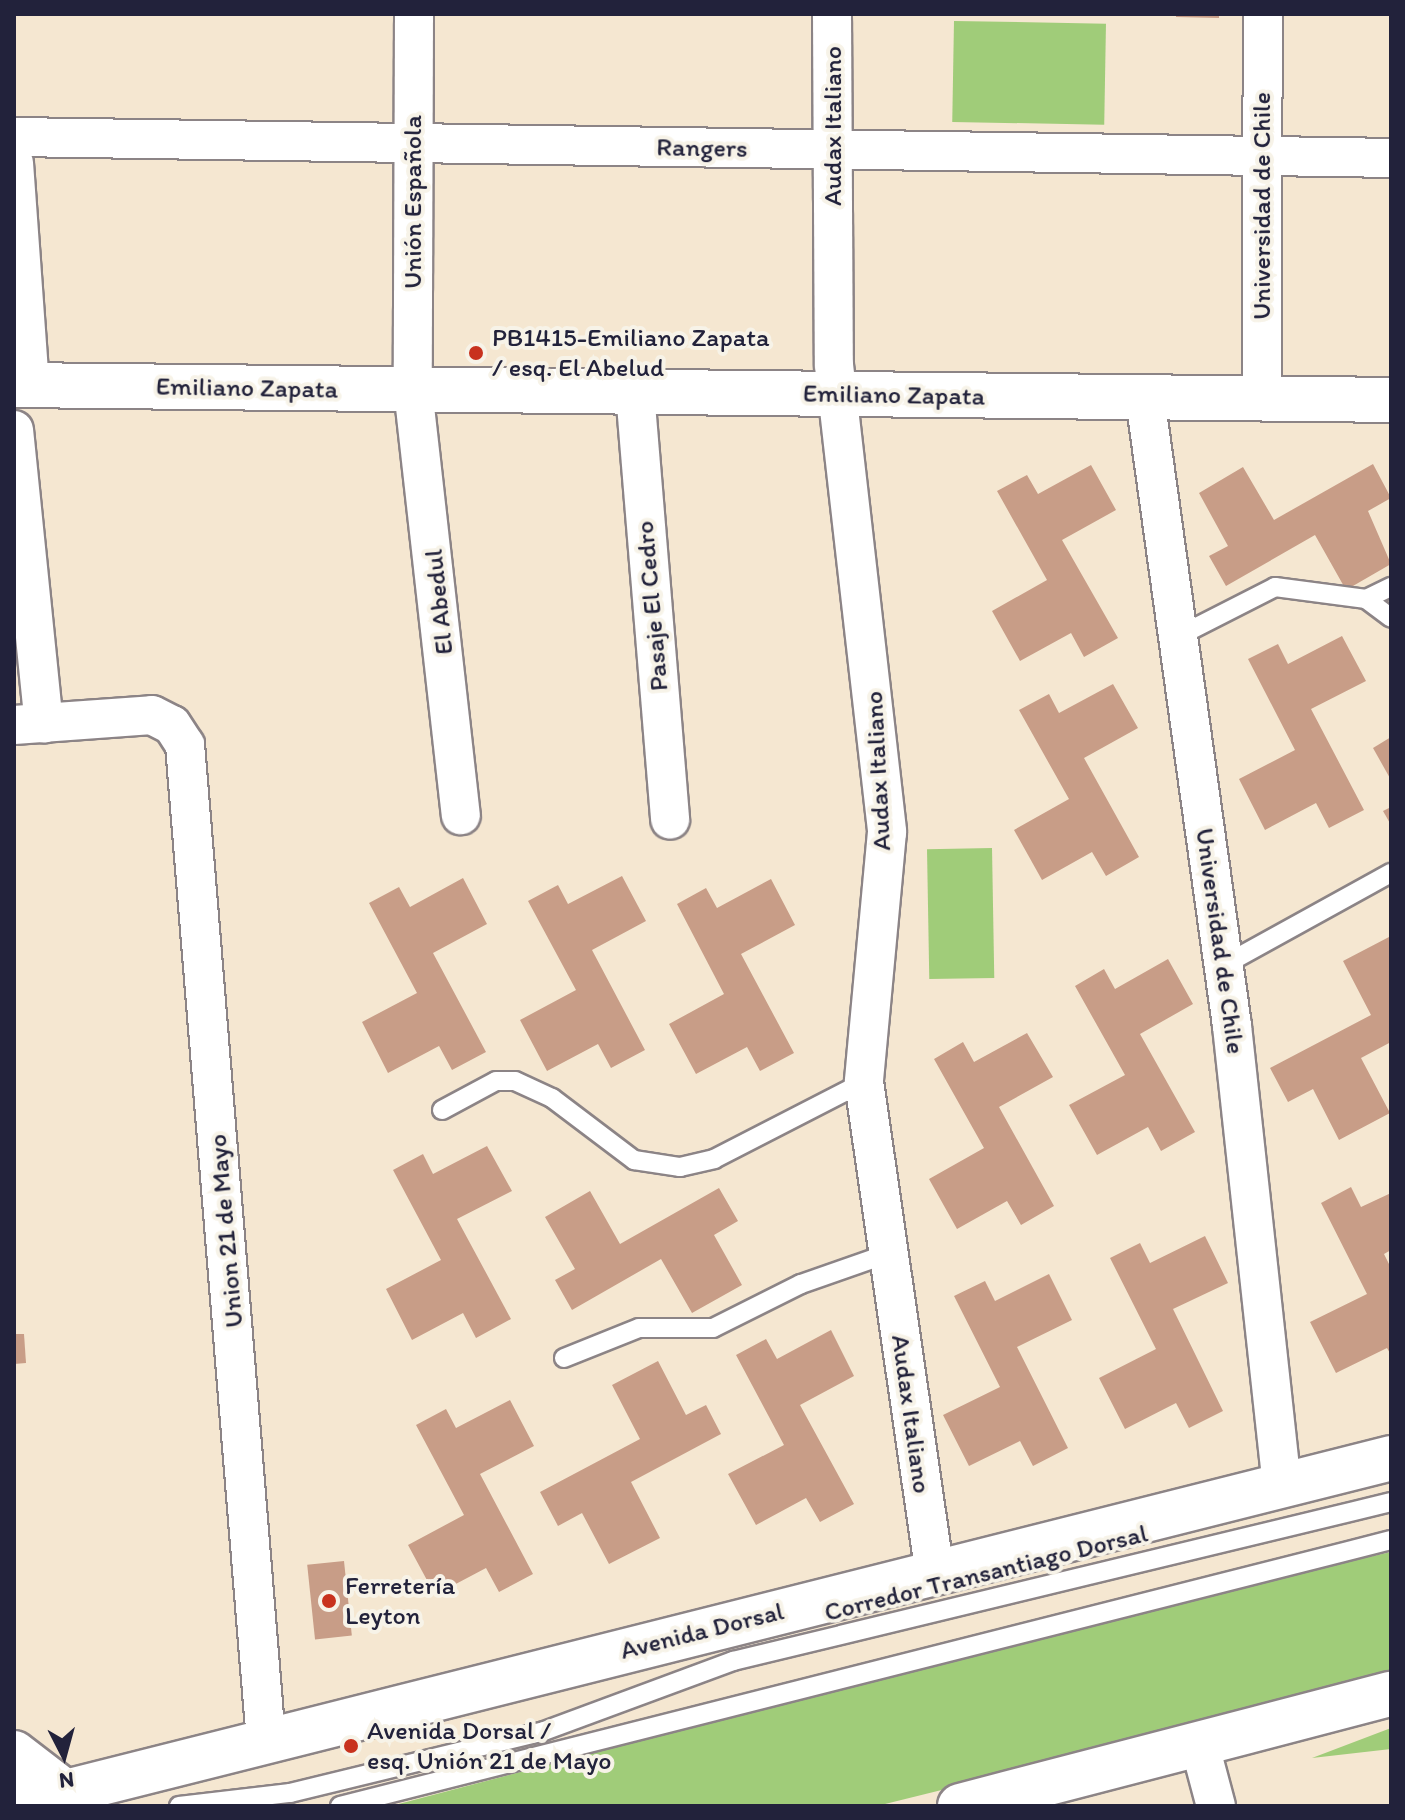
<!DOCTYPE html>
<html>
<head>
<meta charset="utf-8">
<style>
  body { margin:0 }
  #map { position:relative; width:1405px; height:1820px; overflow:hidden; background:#f5e7d1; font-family:Itim,sans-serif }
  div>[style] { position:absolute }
  .green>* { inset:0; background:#a0cc79; transform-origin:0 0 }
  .building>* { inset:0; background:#c89d87; transform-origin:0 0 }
  .roads { filter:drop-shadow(2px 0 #8c8486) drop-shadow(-2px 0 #8c8486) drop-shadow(0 2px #8c8486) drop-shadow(0 -2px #8c8486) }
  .lane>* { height:18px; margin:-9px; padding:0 9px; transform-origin:9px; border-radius:9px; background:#fff }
  .street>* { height:38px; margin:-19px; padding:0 19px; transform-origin:19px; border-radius:19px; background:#fff }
  .secondary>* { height:44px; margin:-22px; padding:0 22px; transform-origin:22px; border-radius:22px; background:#fff }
  .primary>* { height:44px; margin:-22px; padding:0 22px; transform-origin:22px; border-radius:22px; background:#fff }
  .dots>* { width:22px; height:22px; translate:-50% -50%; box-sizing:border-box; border:4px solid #f7f3e8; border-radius:50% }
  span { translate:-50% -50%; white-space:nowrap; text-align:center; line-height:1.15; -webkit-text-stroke:8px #f7f3e8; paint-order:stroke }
  .street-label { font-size:26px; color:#22223b }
  .poi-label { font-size:26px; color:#22223b }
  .left { translate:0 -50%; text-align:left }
  .frame { position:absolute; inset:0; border:16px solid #22223b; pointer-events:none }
  .north { position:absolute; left:24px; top:1716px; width:80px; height:80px; -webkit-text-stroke:6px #f7f3e8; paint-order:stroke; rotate:174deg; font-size:22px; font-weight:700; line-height:32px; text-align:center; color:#22223b }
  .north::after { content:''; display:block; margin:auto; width:28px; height:36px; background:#22223b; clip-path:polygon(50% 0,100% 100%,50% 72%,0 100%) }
</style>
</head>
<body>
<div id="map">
  <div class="green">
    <div style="left:954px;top:21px;width:152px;height:101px;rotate:1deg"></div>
    <div style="left:992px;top:848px;width:130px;height:65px;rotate:89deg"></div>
    <div style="clip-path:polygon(1391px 1552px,1391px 1671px,982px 1780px,877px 1806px,391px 1806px,1160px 1604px)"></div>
    <div style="clip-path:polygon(1391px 1728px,1391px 1749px,1312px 1758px)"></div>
  </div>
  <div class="building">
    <div style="clip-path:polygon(1176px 14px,1219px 14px,1219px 18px,1176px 17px)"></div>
    <div style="clip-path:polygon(1373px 464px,1391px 498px,1368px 511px,1391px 564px,1346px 590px,1315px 535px,1226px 586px,1209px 556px,1228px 546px,1199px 493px,1243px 467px,1274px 520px)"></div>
    <div style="clip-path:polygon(1091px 465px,1116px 510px,1062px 540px,1118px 638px,1084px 657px,1071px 633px,1020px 661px,992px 611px,1047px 580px,997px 491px,1027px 475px,1038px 494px)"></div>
    <div style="clip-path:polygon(1342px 636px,1366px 681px,1311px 709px,1364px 810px,1329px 828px,1316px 803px,1265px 830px,1239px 779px,1295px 750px,1248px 659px,1278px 644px,1288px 664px)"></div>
    <div style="clip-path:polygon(1113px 684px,1138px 728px,1084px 758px,1139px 857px,1106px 876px,1092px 852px,1042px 880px,1014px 830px,1069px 799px,1019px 710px,1049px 694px,1059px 713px)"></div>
    <div style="clip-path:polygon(1391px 737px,1391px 780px,1373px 748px)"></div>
    <div style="clip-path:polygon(1391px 807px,1391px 825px,1383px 811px)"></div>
    <div style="clip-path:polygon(622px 876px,646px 921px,592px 950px,645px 1050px,611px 1068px,598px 1044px,547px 1071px,520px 1020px,576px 990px,528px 901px,558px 885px,568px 904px)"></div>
    <div style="clip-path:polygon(463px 878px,487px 924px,433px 953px,486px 1052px,452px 1070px,439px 1046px,388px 1073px,362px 1022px,417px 993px,369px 903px,399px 887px,410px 907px)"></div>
    <div style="clip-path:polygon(771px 879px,795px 925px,741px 954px,794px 1053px,760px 1071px,747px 1047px,696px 1074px,669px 1024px,724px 994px,677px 904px,706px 888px,717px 908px)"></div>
    <div style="clip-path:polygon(1389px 937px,1391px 1042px,1361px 1058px,1390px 1113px,1339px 1140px,1313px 1089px,1288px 1102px,1270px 1068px,1371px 1015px,1343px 961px)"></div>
    <div style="clip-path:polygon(1168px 959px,1193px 1004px,1140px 1034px,1195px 1132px,1161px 1151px,1148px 1127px,1097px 1155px,1069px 1105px,1125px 1075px,1075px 986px,1104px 969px,1115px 989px)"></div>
    <div style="clip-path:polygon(1027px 1033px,1053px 1077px,999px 1107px,1054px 1206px,1021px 1225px,1007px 1201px,957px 1229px,929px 1179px,984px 1148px,934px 1059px,963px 1042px,974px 1062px)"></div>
    <div style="clip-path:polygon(487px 1146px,512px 1191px,457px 1219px,511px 1319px,476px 1338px,463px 1313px,412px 1340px,386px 1289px,441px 1260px,393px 1170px,423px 1154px,433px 1174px)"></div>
    <div style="clip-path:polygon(1351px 1187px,1361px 1207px,1391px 1193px,1391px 1250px,1384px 1254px,1391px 1268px,1391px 1355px,1387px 1348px,1336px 1373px,1310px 1322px,1367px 1294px,1321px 1203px)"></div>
    <div style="clip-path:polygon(719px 1188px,738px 1221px,714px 1235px,742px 1285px,692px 1313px,661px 1259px,572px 1310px,555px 1280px,575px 1269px,545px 1217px,590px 1191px,620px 1244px)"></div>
    <div style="clip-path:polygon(1205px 1236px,1228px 1283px,1173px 1309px,1223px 1411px,1189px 1428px,1176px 1403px,1125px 1429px,1099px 1378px,1156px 1349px,1110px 1258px,1140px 1243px,1150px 1263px)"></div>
    <div style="clip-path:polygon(1049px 1274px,1072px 1320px,1017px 1347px,1068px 1448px,1033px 1466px,1020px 1441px,969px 1466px,943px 1415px,1000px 1387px,954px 1296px,985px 1281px,995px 1301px)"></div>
    <div style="clip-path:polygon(831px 1330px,854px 1376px,800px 1405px,854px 1504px,820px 1522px,806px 1498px,756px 1525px,728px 1474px,784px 1445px,736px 1355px,766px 1339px,777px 1359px)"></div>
    <div style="clip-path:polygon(14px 1334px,24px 1334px,26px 1363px,14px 1364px)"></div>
    <div style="clip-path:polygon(658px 1361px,686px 1415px,706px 1405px,721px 1434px,631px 1482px,660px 1538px,609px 1564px,582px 1513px,558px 1526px,540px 1492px,640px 1439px,612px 1385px)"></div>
    <div style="clip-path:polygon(510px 1400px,534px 1446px,480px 1474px,533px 1574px,499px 1592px,486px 1568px,435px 1595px,408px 1545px,464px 1515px,416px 1425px,446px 1409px,456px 1428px)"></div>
    <div style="left:344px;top:1561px;width:75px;height:37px;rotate:84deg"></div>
  </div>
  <div class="roads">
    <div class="lane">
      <div style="left:1366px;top:599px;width:28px;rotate:-26deg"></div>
      <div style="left:1179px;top:636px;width:108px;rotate:-27deg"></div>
      <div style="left:1275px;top:587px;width:92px;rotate:7.5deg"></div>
      <div style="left:1366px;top:599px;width:31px;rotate:37deg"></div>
      <div style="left:1224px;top:965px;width:191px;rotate:-28.9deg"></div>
      <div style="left:442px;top:1110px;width:61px;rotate:-28.2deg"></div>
      <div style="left:496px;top:1081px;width:19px"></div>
      <div style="left:515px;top:1081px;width:41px;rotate:24.7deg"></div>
      <div style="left:552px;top:1098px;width:103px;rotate:37.1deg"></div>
      <div style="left:634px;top:1160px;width:47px;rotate:8.7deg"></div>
      <div style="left:680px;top:1167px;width:35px;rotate:-13deg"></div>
      <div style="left:714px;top:1159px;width:169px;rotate:-27.2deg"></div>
      <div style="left:564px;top:1358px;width:81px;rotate:-21.8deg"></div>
      <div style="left:639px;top:1328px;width:74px"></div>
      <div style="left:713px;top:1328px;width:98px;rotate:-26.6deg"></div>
      <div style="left:801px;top:1284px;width:91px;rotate:-19.2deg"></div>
      <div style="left:179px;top:1806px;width:112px;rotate:-6.7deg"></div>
      <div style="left:290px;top:1793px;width:261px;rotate:-13.7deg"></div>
      <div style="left:544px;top:1731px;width:202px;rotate:-20.3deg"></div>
      <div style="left:733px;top:1661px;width:677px;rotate:-13.58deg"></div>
      <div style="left:340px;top:1806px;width:1084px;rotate:-14.2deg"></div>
    </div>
    <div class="street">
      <div style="left:414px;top:14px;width:375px;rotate:90.2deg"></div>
      <div style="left:413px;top:389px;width:429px;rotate:83.6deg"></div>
      <div style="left:832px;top:14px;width:351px;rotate:89.7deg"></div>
      <div style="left:834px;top:365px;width:470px;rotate:83.5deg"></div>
      <div style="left:887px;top:832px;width:251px;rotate:95.3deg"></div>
      <div style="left:864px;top:1082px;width:495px;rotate:81.8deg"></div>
      <div style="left:14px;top:137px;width:1377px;rotate:0.87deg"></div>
      <div style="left:14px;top:163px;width:223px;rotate:85.9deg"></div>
      <div style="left:635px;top:392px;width:429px;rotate:85.3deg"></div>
      <div style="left:1145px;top:398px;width:634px;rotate:82.11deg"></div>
      <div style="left:1232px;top:1026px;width:462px;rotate:83.8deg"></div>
      <div style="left:1262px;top:399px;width:385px;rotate:-89.9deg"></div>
      <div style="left:14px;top:430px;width:295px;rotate:84.2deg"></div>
      <div style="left:14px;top:725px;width:138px;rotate:-4.1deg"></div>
      <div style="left:152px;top:715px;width:22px;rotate:27deg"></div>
      <div style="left:172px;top:725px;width:24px;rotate:57deg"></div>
      <div style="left:185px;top:745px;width:999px;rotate:85.35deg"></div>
      <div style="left:1200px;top:1746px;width:62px;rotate:75.1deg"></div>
    </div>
    <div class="secondary">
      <div style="left:14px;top:385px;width:1377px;rotate:0.62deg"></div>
      <div style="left:14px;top:1753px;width:87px;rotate:37.5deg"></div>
    </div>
    <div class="primary">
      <div style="left:14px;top:1805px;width:1420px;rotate:-14.14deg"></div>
      <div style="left:960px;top:1806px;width:445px;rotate:-14.6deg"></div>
    </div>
  </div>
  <div class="dots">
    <div style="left:476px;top:353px;background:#c8321e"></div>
    <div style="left:329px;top:1601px;background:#c8321e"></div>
    <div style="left:351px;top:1746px;background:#c8321e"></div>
  </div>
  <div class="street-label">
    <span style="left:833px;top:126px;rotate:-90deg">Audax Italiano</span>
    <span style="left:702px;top:148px;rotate:1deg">Rangers</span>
    <span style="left:413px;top:202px;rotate:-90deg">Unión Española</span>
    <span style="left:1262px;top:206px;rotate:-90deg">Universidad de Chile</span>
    <span style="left:247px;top:388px;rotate:1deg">Emiliano Zapata</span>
    <span style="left:894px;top:395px;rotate:1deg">Emiliano Zapata</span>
    <span style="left:439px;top:602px;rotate:-96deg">El Abedul</span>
    <span style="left:652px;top:606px;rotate:-95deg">Pasaje El Cedro</span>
    <span style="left:878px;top:771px;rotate:-93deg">Audax Italiano</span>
    <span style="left:1220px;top:941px;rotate:82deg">Universidad de Chile</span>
    <span style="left:226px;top:1231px;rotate:-95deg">Union 21 de Mayo</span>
    <span style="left:911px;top:1414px;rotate:82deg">Audax Italiano</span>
    <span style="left:986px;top:1573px;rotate:-14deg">Corredor Transantiago Dorsal</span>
    <span style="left:702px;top:1631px;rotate:-14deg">Avenida Dorsal</span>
  </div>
  <div class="poi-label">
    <span class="left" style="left:492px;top:353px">PB1415-Emiliano Zapata<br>/ esq. El Abelud</span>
    <span class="left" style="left:345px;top:1601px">Ferretería<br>Leyton</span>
    <span class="left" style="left:367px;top:1746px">Avenida Dorsal /<br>esq. Unión 21 de Mayo</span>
  </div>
  <div class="frame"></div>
  <div class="north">N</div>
</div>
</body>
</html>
